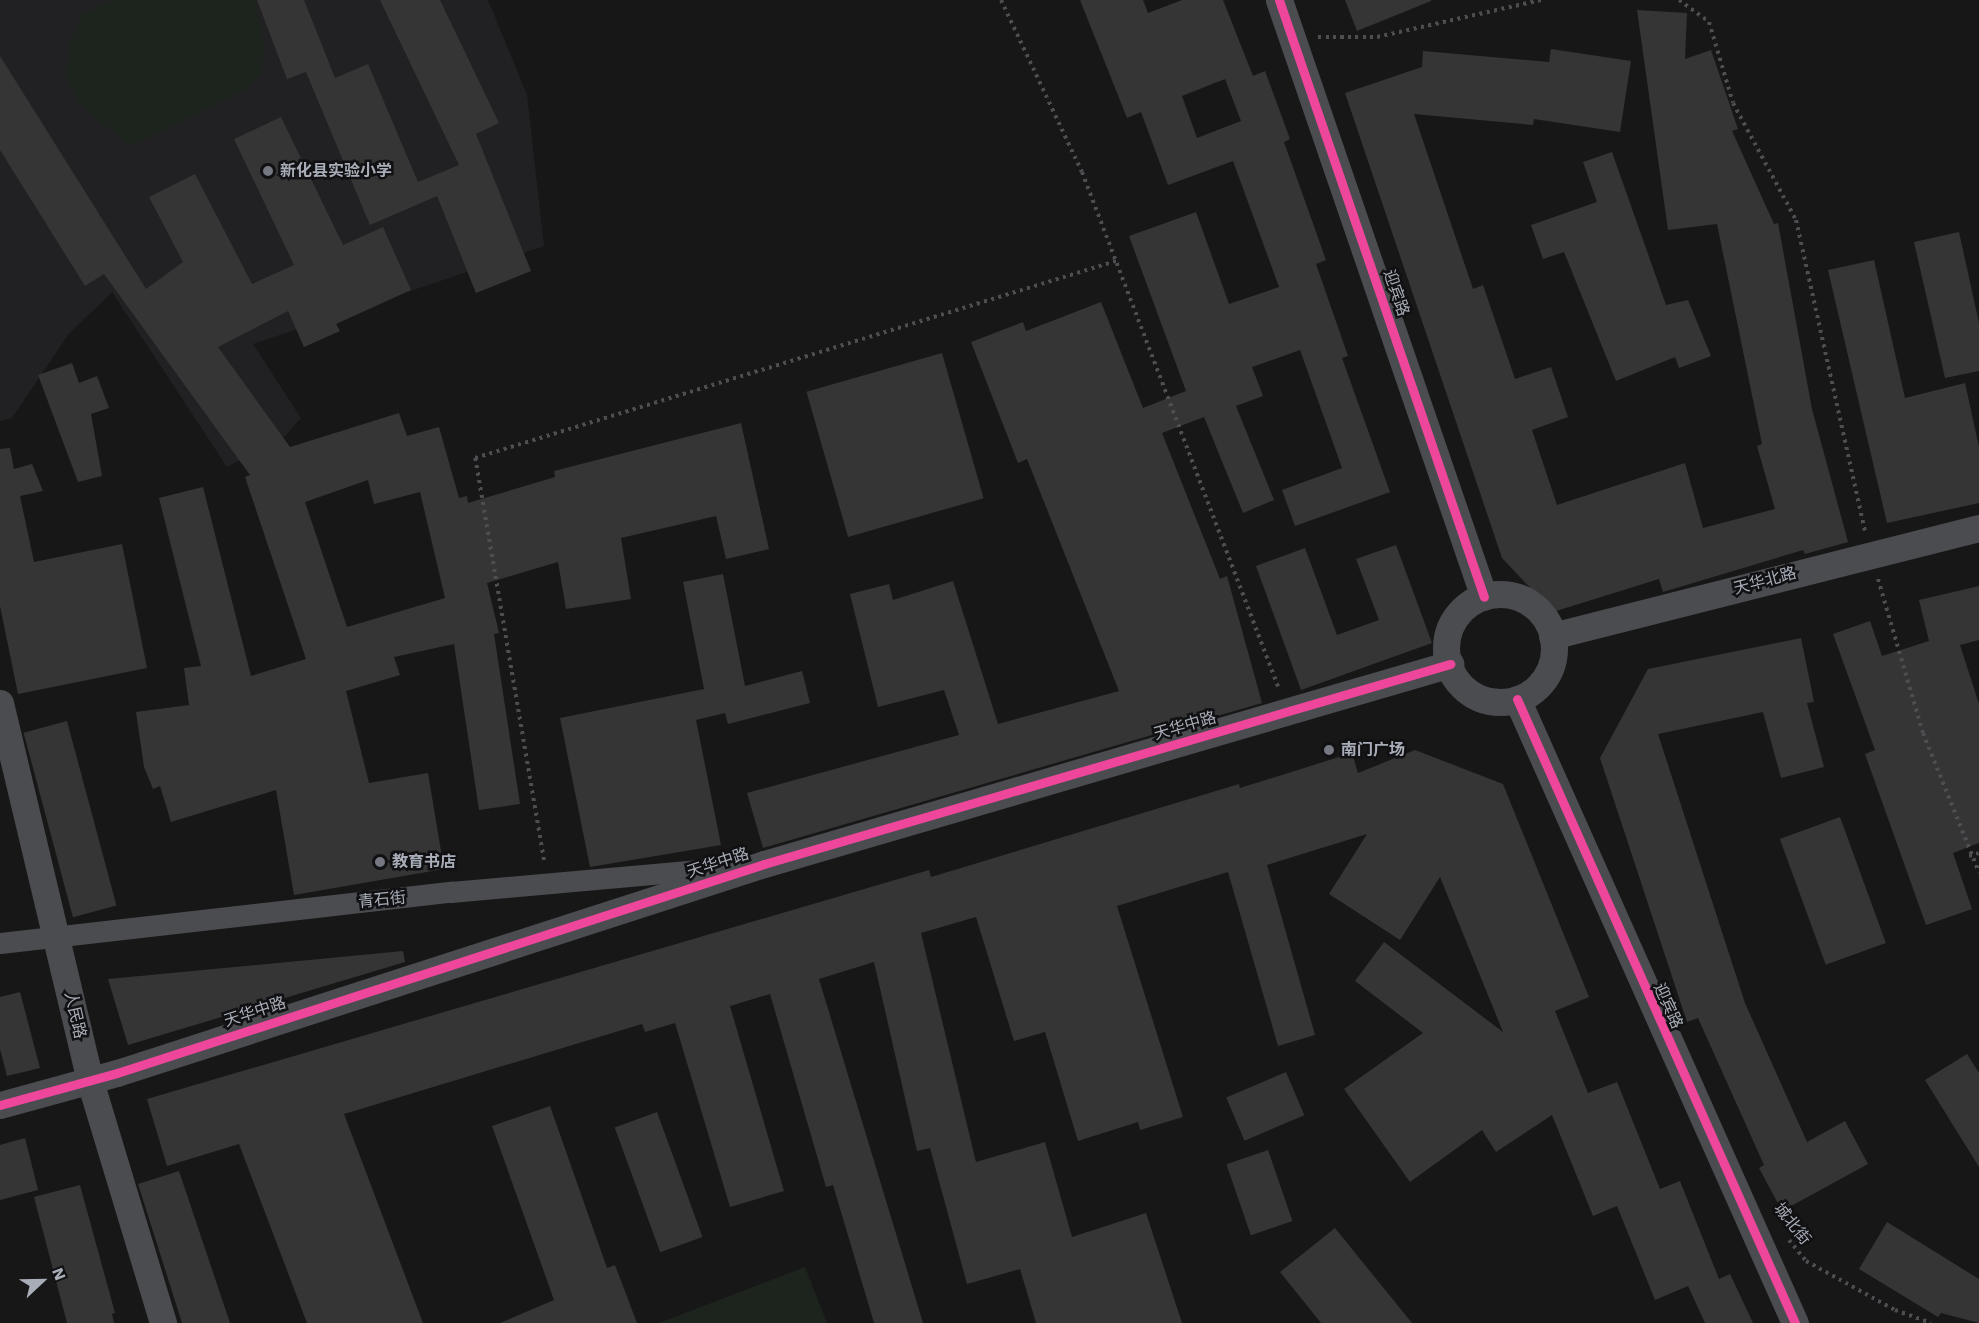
<!DOCTYPE html>
<html>
<head>
<meta charset="utf-8">
<style>
  body { margin:0 }
  #map { position:relative; width:1979px; height:1323px; overflow:hidden; background:#171717; font-family:"Work Sans","Noto Sans SC",sans-serif }
  div>[style] { position:absolute }
  .built>* { inset:0; background:#212123 }
  .green>* { inset:0; background:#1d241e }
  .building>* { inset:0; background:#353536; transform-origin:0 0 }
  .path>* { height:4px; margin-top:-2px; transform-origin:0; background:repeating-linear-gradient(90deg,#4d4e52 0 3px,transparent 0 7.5px) }
  .minor>* { height:21px; margin:-10.5px; padding:0 10.5px; transform-origin:10.5px; border-radius:10.5px; background:#4b4c50 }
  .tertiary>* { height:27px; margin:-13.5px; padding:0 13.5px; transform-origin:13.5px; border-radius:13.5px; background:#4b4c50 }
  .tertiary>.ring { margin:-13.5px; padding:0; box-sizing:content-box; background:none; border:27px solid #4b4c50; border-radius:50% }
  .cycleway>* { height:9px; margin:-4.5px; padding:0 4.5px; transform-origin:4.5px; border-radius:4.5px; background:#ed469a }
  .dots>* { width:16px; height:16px; translate:-50% -50%; box-sizing:border-box; border:3px solid #111113; border-radius:50% }
  span { translate:-50% -50%; white-space:nowrap; text-align:center; line-height:1.15; -webkit-text-stroke:5px #111113; paint-order:stroke }
  .poi-label { font-size:16px; color:#a8adb8; font-weight:700 }
  .left { translate:0 -50%; text-align:left }
  .street-label { font-size:16px; color:#a8adb8 }
  .north { position:absolute; left:12px; top:1251px; width:60px; height:60px; -webkit-text-stroke:4px #111113; paint-order:stroke; rotate:68deg; font-size:16px; font-weight:700; line-height:24px; text-align:center; color:#a8adb8 }
  .north::after { content:''; display:block; margin:auto; width:21px; height:27px; background:#a8adb8; clip-path:polygon(50% 0,100% 100%,50% 72%,0 100%) }
</style>
</head>
<body>
<div id="map">
  <div class="built">
    <div style="clip-path:polygon(0 0,488px 0,527px 95px,544px 246px,253px 344px,301px 418px,285px 436px,227px 467px,112px 292px,68px 335px,12px 418px,0 421px)"></div>
  </div>
  <div class="green">
    <div style="clip-path:polygon(110px 0,255px 0,264px 46px,262px 74px,245px 90px,130px 146px,79px 104px,66px 75px,70px 43px,81px 16px)"></div>
    <div style="clip-path:polygon(805px 1267px,827px 1323px,659px 1323px)"></div>
  </div>
  <div class="building">
    <div style="clip-path:polygon(257px 0,304px 0,335px 78px,368px 64px,418px 182px,459px 165px,380px 0,440px 0,499px 123px,476px 134px,531px 271px,476px 293px,437px 196px,370px 225px,306px 72px,287px 79px)"></div>
    <div style="clip-path:polygon(evenodd,1080px 0,1143px 0,1148px 13px,1182px 0,1223px 0,1253px 76px,1265px 71px,1290px 139px,1284px 142px,1326px 260px,1316px 264px,1348px 356px,1342px 358px,1390px 492px,1295px 526px,1282px 490px,1342px 468px,1300px 350px,1252px 367px,1263px 396px,1236px 406px,1274px 500px,1243px 513px,1204px 417px,1162px 433px,1220px 579px,1227px 576px,1262px 703px,763px 848px,747px 793px,959px 735px,944px 690px,878px 707px,850px 594px,889px 584px,893px 600px,953px 581px,998px 724px,1119px 691px,1027px 459px,1018px 463px,971px 342px,1023px 322px,1026px 331px,1101px 302px,1143px 408px,1186px 391px,1129px 236px,1196px 212px,1229px 304px,1279px 287px,1233px 161px,1168px 185px,1141px 112px,1127px 118px,1080px 0,1225px 79px,1241px 121px,1197px 138px,1182px 96px,1225px 79px)"></div>
    <div style="clip-path:polygon(1345px 0,1431px 0,1431px 1px,1357px 31px)"></div>
    <div style="clip-path:polygon(1637px 10px,1687px 13px,1685px 59px,1711px 50px,1738px 129px,1732px 131px,1774px 224px,1778px 223px,1812px 409px,1848px 542px,1805px 554px,1803px 550px,1663px 592px,1659px 579px,1553px 612px,1502px 558px,1345px 93px,1422px 67px,1423px 51px,1549px 62px,1551px 49px,1631px 61px,1620px 132px,1534px 119px,1533px 125px,1414px 114px,1473px 289px,1483px 285px,1515px 379px,1551px 367px,1568px 417px,1532px 430px,1557px 505px,1685px 463px,1703px 528px,1775px 509px,1757px 446px,1762px 444px,1717px 224px,1668px 230px)"></div>
    <div style="clip-path:polygon(evenodd,0 56px,146px 289px,183px 262px,149px 197px,195px 174px,252px 284px,294px 265px,234px 139px,281px 117px,343px 245px,383px 227px,411px 290px,336px 324px,340px 331px,304px 347px,288px 311px,218px 347px,290px 447px,399px 413px,407px 436px,439px 427px,459px 498px,467px 496px,468px 503px,555px 477px,554px 471px,741px 423px,769px 549px,726px 559px,716px 516px,621px 538px,631px 599px,566px 609px,558px 562px,487px 583px,499px 633px,494px 634px,520px 804px,479px 810px,454px 644px,394px 657px,400px 675px,346px 691px,369px 783px,428px 773px,444px 869px,294px 895px,276px 790px,171px 822px,160px 786px,153px 789px,144px 767px,136px 712px,189px 705px,184px 668px,201px 666px,159px 498px,203px 487px,251px 676px,306px 659px,245px 477px,250px 475px,104px 274px,85px 286px,0 150px,0 56px,368px 480px,374px 504px,420px 492px,445px 598px,347px 627px,305px 502px,368px 480px)"></div>
    <div style="clip-path:polygon(1612px 152px,1666px 305px,1688px 300px,1711px 356px,1679px 368px,1675px 357px,1616px 381px,1564px 252px,1543px 259px,1531px 225px,1597px 202px,1583px 162px)"></div>
    <div style="clip-path:polygon(1959px 232px,1979px 323px,1979px 371px,1945px 378px,1914px 242px)"></div>
    <div style="clip-path:polygon(1874px 260px,1905px 398px,1965px 383px,1979px 447px,1979px 503px,1887px 523px,1828px 270px)"></div>
    <div style="left:942px;top:353px;width:151px;height:141px;rotate:74deg"></div>
    <div style="clip-path:polygon(72px 363px,79px 383px,97px 376px,109px 408px,91px 414px,102px 476px,78px 482px,38px 375px)"></div>
    <div style="clip-path:polygon(10px 448px,14px 469px,32px 464px,43px 491px,20px 496px,34px 562px,122px 544px,147px 668px,18px 694px,0 606px,0 449px)"></div>
    <div style="clip-path:polygon(1396px 545px,1432px 643px,1301px 690px,1256px 566px,1305px 548px,1337px 635px,1379px 620px,1356px 559px)"></div>
    <div style="clip-path:polygon(723px 574px,745px 686px,802px 671px,810px 703px,728px 724px,725px 713px,696px 720px,721px 845px,590px 867px,560px 718px,704px 689px,683px 582px)"></div>
    <div style="clip-path:polygon(1979px 586px,1979px 640px,1960px 645px,1979px 704px,1979px 843px,1953px 853px,1972px 909px,1926px 925px,1865px 754px,1875px 750px,1833px 634px,1870px 621px,1882px 656px,1929px 641px,1919px 600px)"></div>
    <div style="clip-path:polygon(1801px 638px,1814px 702px,1807px 703px,1824px 767px,1781px 778px,1763px 712px,1658px 734px,1745px 1003px,1807px 1142px,1845px 1121px,1868px 1164px,1782px 1211px,1759px 1168px,1764px 1165px,1698px 1018px,1687px 1022px,1600px 758px,1648px 669px)"></div>
    <div style="left:67px;top:721px;width:191px;height:45px;rotate:75deg"></div>
    <div style="clip-path:polygon(1415px 750px,1503px 784px,1589px 997px,1555px 1011px,1588px 1093px,1617px 1082px,1660px 1189px,1680px 1181px,1719px 1279px,1730px 1274px,1753px 1323px,1705px 1323px,1688px 1286px,1655px 1300px,1617px 1206px,1593px 1216px,1552px 1115px,1496px 1152px,1482px 1130px,1410px 1182px,1344px 1089px,1423px 1033px,1355px 981px,1384px 942px,1503px 1032px,1440px 877px,1400px 940px,1329px 894px,1367px 834px,1267px 865px,1315px 1035px,1278px 1046px,1228px 872px,1117px 906px,1183px 1117px,1140px 1130px,1138px 1122px,1078px 1141px,1045px 1032px,1014px 1041px,976px 917px,921px 933px,976px 1162px,1045px 1142px,1072px 1237px,1146px 1213px,1182px 1323px,1036px 1323px,1020px 1269px,967px 1284px,930px 1148px,917px 1151px,874px 962px,819px 979px,923px 1323px,874px 1323px,833px 1185px,826px 1187px,770px 994px,730px 1006px,784px 1191px,730px 1207px,675px 1023px,645px 1032px,642px 1024px,344px 1114px,423px 1323px,307px 1323px,239px 1144px,167px 1166px,147px 1099px,929px 870px,931px 877px,1239px 784px,1240px 788px,1352px 753px,1358px 773px)"></div>
    <div style="left:1840px;top:817px;width:134px;height:64px;rotate:70deg"></div>
    <div style="clip-path:polygon(403px 951px,405px 962px,128px 1045px,108px 979px)"></div>
    <div style="clip-path:polygon(20px 992px,40px 1068px,7px 1076px,0 1049px,0 997px)"></div>
    <div style="clip-path:polygon(1967px 1054px,1979px 1073px,1979px 1167px,1925px 1080px)"></div>
    <div style="left:1286px;top:1072px;width:47px;height:65px;rotate:67deg"></div>
    <div style="clip-path:polygon(550px 1106px,607px 1268px,615px 1265px,637px 1323px,500px 1323px,554px 1300px,492px 1126px)"></div>
    <div style="left:657px;top:1112px;width:133px;height:45px;rotate:70deg"></div>
    <div style="clip-path:polygon(25px 1138px,38px 1190px,0 1200px,0 1145px)"></div>
    <div style="left:1268px;top:1150px;width:75px;height:44px;rotate:71deg"></div>
    <div style="clip-path:polygon(179px 1171px,230px 1323px,182px 1323px,138px 1184px)"></div>
    <div style="clip-path:polygon(80px 1185px,115px 1313px,112px 1314px,114px 1323px,67px 1323px,34px 1197px)"></div>
    <div style="clip-path:polygon(1887px 1222px,1979px 1279px,1979px 1323px,1941px 1313px,1938px 1317px,1859px 1269px)"></div>
    <div style="clip-path:polygon(1335px 1228px,1412px 1323px,1321px 1323px,1280px 1272px)"></div>
  </div>
  <div class="path">
    <div style="left:1001px;top:0;width:190px;rotate:64.8deg"></div>
    <div style="left:1082px;top:172px;width:553px;rotate:69.14deg"></div>
    <div style="left:1679px;top:0;width:37px;rotate:36deg"></div>
    <div style="left:1709px;top:22px;width:84px;rotate:73.5deg"></div>
    <div style="left:1733px;top:103px;width:133px;rotate:61.7deg"></div>
    <div style="left:1796px;top:220px;width:319px;rotate:77.5deg"></div>
    <div style="left:1318px;top:37px;width:59px"></div>
    <div style="left:1377px;top:37px;width:168px;rotate:-12.7deg"></div>
    <div style="left:1878px;top:579px;width:160px;rotate:73.7deg"></div>
    <div style="left:1923px;top:733px;width:150px;rotate:68.1deg"></div>
    <div style="left:1969px;top:856px;width:10px;rotate:-17deg"></div>
    <div style="left:544px;top:860px;width:408px;rotate:-99.7deg"></div>
    <div style="left:475px;top:458px;width:671px;rotate:-17.08deg"></div>
    <div style="left:1789px;top:1240px;width:27px;rotate:51deg"></div>
    <div style="left:1806px;top:1261px;width:102px;rotate:28.8deg"></div>
    <div style="left:1895px;top:1310px;width:38px;rotate:20deg"></div>
  </div>
  <div class="minor">
    <div style="left:0;top:943px;width:454px;rotate:-6.5deg"></div>
    <div style="left:451px;top:892px;width:280px;rotate:-5.1deg"></div>
  </div>
  <div class="tertiary">
    <div style="left:1279px;top:0;width:631px;rotate:71.05deg"></div>
    <div class="ring" style="left:1446px;top:594px;width:81px;height:81px"></div>
    <div style="left:1552px;top:636px;width:440px;rotate:-14.2deg"></div>
    <div style="left:1517px;top:699px;width:683px;rotate:65.99deg"></div>
    <div style="left:0;top:703px;width:389px;rotate:76.6deg"></div>
    <div style="left:90px;top:1081px;width:253px;rotate:73.2deg"></div>
    <div style="left:0;top:1105px;width:121px;rotate:-15.3deg"></div>
    <div style="left:117px;top:1073px;width:680px;rotate:-17.9deg"></div>
    <div style="left:764px;top:864px;width:715px;rotate:-16.25deg"></div>
  </div>
  <div class="cycleway">
    <div style="left:1279px;top:0;width:631px;rotate:71.05deg"></div>
    <div style="left:1517px;top:699px;width:683px;rotate:65.99deg"></div>
    <div style="left:0;top:1105px;width:121px;rotate:-15.3deg"></div>
    <div style="left:117px;top:1073px;width:680px;rotate:-17.9deg"></div>
    <div style="left:764px;top:864px;width:715px;rotate:-16.25deg"></div>
  </div>
  <div class="dots">
    <div style="left:268px;top:171px;background:#757880"></div>
    <div style="left:1329px;top:750px;background:#757880"></div>
    <div style="left:380px;top:862px;background:#757880"></div>
  </div>
  <div class="poi-label">
    <span class="left" style="left:280px;top:171px">新化县实验小学</span>
    <span class="left" style="left:1341px;top:750px">南门广场</span>
    <span class="left" style="left:392px;top:862px">教育书店</span>
  </div>
  <div class="street-label">
    <span style="left:1396px;top:293px;rotate:71deg">迎宾路</span>
    <span style="left:1765px;top:581px;rotate:-15deg">天华北路</span>
    <span style="left:1185px;top:726px;rotate:-16deg">天华中路</span>
    <span style="left:718px;top:863px;rotate:-18deg">天华中路</span>
    <span style="left:382px;top:900px;rotate:-6deg">青石街</span>
    <span style="left:1668px;top:1006px;rotate:66deg">迎宾路</span>
    <span style="left:255px;top:1012px;rotate:-18deg">天华中路</span>
    <span style="left:75px;top:1015px;rotate:77deg">人民路</span>
    <span style="left:1792px;top:1224px;rotate:51deg">城北街</span>
  </div>
  <div class="north">N</div>
</div>
</body>
</html>
